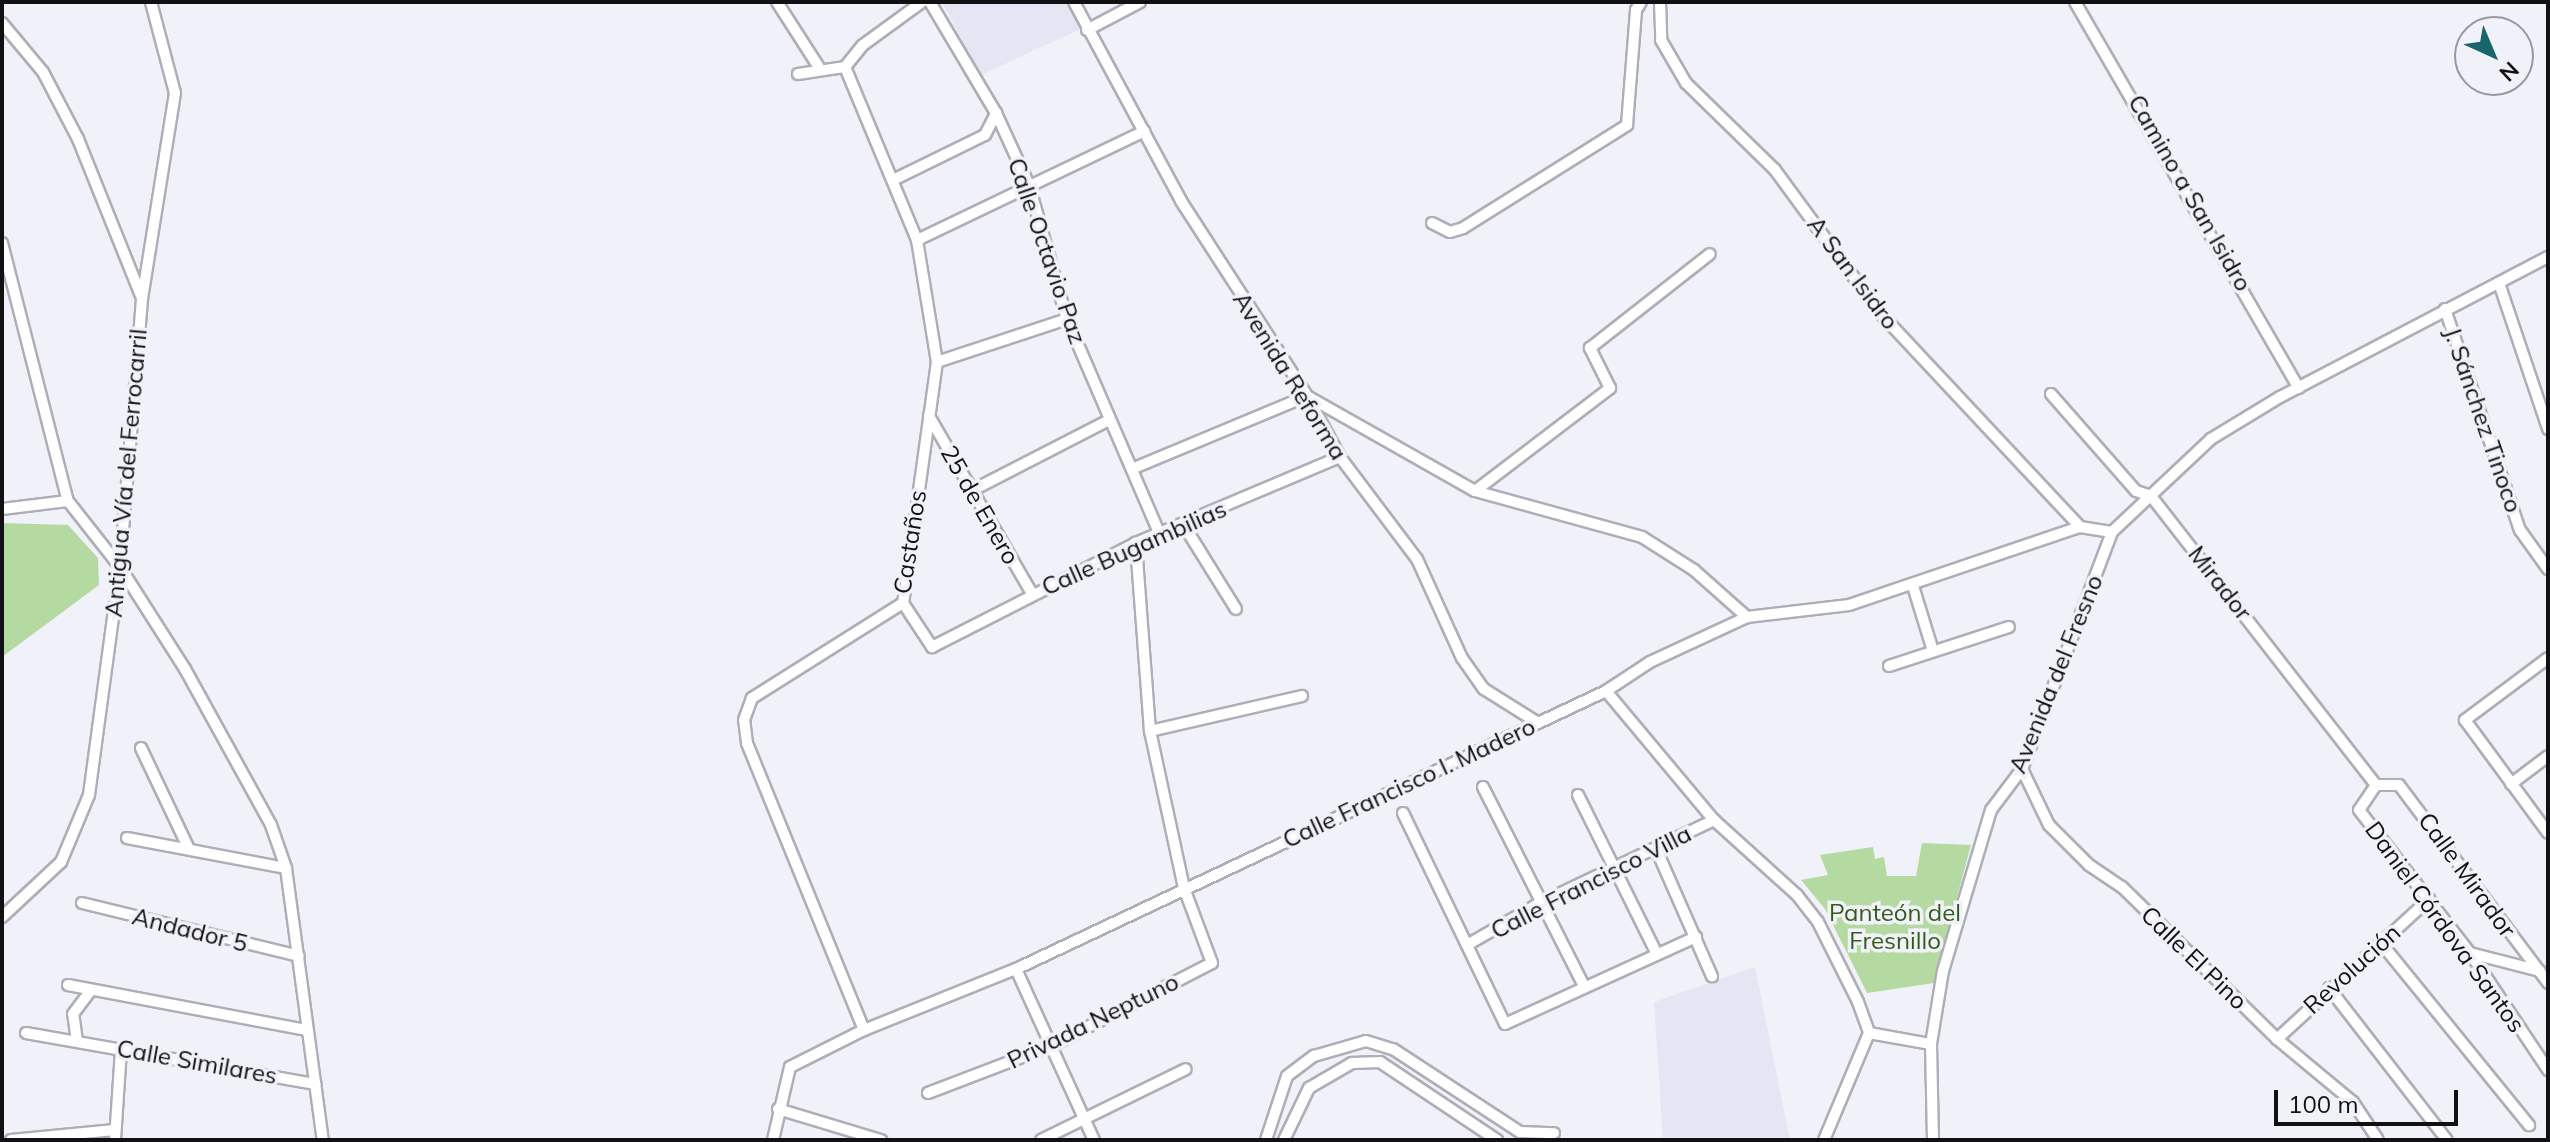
<!DOCTYPE html>
<html>
<head>
<meta charset="utf-8">
<style>
  body { margin:0 }
  #map { position:relative; width:2550px; height:1142px; overflow:hidden; background:#f1f2f9; font-family:Mulish,sans-serif }
  div>[style] { position:absolute }
  .built>* { inset:0; background:#e4e6f4 }
  .green>* { inset:0; background:#b4daa1 }
  .roads { filter:drop-shadow(2px 0 #aeafb6) drop-shadow(-2px 0 #aeafb6) drop-shadow(0 2px #aeafb6) drop-shadow(0 -2px #aeafb6) }
  .street>* { height:10px; margin:-5px; padding:0 5px; transform-origin:5px; border-radius:5px; background:#fff }
  span { translate:-50% -50%; white-space:nowrap; text-align:center; line-height:1.15; -webkit-text-stroke:7px #f1f2f9; paint-order:stroke }
  .street-label { font-size:24px; color:#111113 }
  .park-label { font-size:24px; color:#335d17 }
  .frame { position:absolute; inset:0; border:4px solid #111113; pointer-events:none }
  .north { position:absolute; left:2454px; top:16px; width:80px; height:80px; box-sizing:border-box; background:#f1f2f9; border:2px solid #97989d; border-radius:50%; rotate:136deg; font-size:22px; font-weight:700; line-height:32px; text-align:center; color:#111113 }
  .north::after { content:''; display:block; margin:auto; width:28px; height:36px; background:#18666c; clip-path:polygon(50% 0,100% 100%,50% 72%,0 100%) }
  .scale { position:absolute; left:2274px; top:1090px; width:184px; height:36px; box-sizing:border-box; border:4px solid #111113; border-top:0; padding-left:10px; font-size:24px; line-height:28px; white-space:nowrap; color:#111113; -webkit-text-stroke:6px #f1f2f9; paint-order:stroke }
</style>
</head>
<body>
<div id="map">
  <div class="built">
    <div style="clip-path:polygon(942px 2px,1075px 2px,1087px 26px,981px 75px)"></div>
    <div style="clip-path:polygon(1755px 967px,1790px 1140px,1663px 1140px,1654px 1002px)"></div>
  </div>
  <div class="green">
    <div style="clip-path:polygon(2px 523px,68px 525px,98px 558px,99px 585px,2px 657px)"></div>
    <div style="clip-path:polygon(1922px 843px,1971px 845px,1934px 983px,1867px 993px,1825px 909px,1801px 880px,1828px 875px,1820px 855px,1873px 847px,1875px 859px,1884px 857px,1887px 876px,1916px 876px)"></div>
  </div>
  <div class="roads">
    <div class="street">
      <div style="left:777px;top:2px;width:80px;rotate:57.3deg"></div>
      <div style="left:930px;top:2px;width:129px;rotate:59.3deg"></div>
      <div style="left:996px;top:113px;width:79px;rotate:65.4deg"></div>
      <div style="left:1029px;top:185px;width:139px;rotate:74.2deg"></div>
      <div style="left:1067px;top:319px;width:233px;rotate:66.7deg"></div>
      <div style="left:1074px;top:2px;width:226px;rotate:61.7deg"></div>
      <div style="left:1181px;top:201px;width:232px;rotate:57.1deg"></div>
      <div style="left:1307px;top:396px;width:69px;rotate:61.6deg"></div>
      <div style="left:1340px;top:457px;width:128px;rotate:53deg"></div>
      <div style="left:1417px;top:559px;width:109px;rotate:65.6deg"></div>
      <div style="left:1462px;top:658px;width:38px;rotate:55deg"></div>
      <div style="left:1484px;top:689px;width:64px;rotate:32.2deg"></div>
      <div style="left:1660px;top:2px;width:38px;rotate:88deg"></div>
      <div style="left:1661px;top:40px;width:50px;rotate:59.8deg"></div>
      <div style="left:1686px;top:83px;width:124px;rotate:44.3deg"></div>
      <div style="left:1775px;top:170px;width:177px;rotate:53.7deg"></div>
      <div style="left:1880px;top:313px;width:293px;rotate:46.9deg"></div>
      <div style="left:2075px;top:2px;width:446px;rotate:59.9deg"></div>
      <div style="left:2px;top:23px;width:64px;rotate:50.1deg"></div>
      <div style="left:43px;top:72px;width:76px;rotate:62.4deg"></div>
      <div style="left:78px;top:139px;width:171px;rotate:68.1deg"></div>
      <div style="left:1087px;top:30px;width:60px;rotate:-27.8deg"></div>
      <div style="left:845px;top:67px;width:187px;rotate:67.4deg"></div>
      <div style="left:917px;top:240px;width:124px;rotate:80.7deg"></div>
      <div style="left:937px;top:362px;width:243px;rotate:98deg"></div>
      <div style="left:845px;top:67px;width:28px;rotate:-51deg"></div>
      <div style="left:863px;top:45px;width:73px;rotate:-36.1deg"></div>
      <div style="left:798px;top:74px;width:48px;rotate:-8.5deg"></div>
      <div style="left:893px;top:180px;width:102px;rotate:-26.1deg"></div>
      <div style="left:985px;top:135px;width:25px;rotate:-63deg"></div>
      <div style="left:1432px;top:223px;width:20px;rotate:27deg"></div>
      <div style="left:1450px;top:232px;width:14px;rotate:-17deg"></div>
      <div style="left:1463px;top:228px;width:194px;rotate:-32.1deg"></div>
      <div style="left:1627px;top:125px;width:115px;rotate:-85.5deg"></div>
      <div style="left:1636px;top:10px;width:9px;rotate:-58deg"></div>
      <div style="left:917px;top:240px;width:252px;rotate:-25.6deg"></div>
      <div style="left:2px;top:243px;width:266px;rotate:75.7deg"></div>
      <div style="left:2499px;top:283px;width:154px;rotate:71.4deg"></div>
      <div style="left:2445px;top:309px;width:233px;rotate:71.3deg"></div>
      <div style="left:2520px;top:530px;width:48px;rotate:54.3deg"></div>
      <div style="left:937px;top:362px;width:137px;rotate:-18.3deg"></div>
      <div style="left:2051px;top:394px;width:129px;rotate:48.8deg"></div>
      <div style="left:2136px;top:491px;width:16px;rotate:18deg"></div>
      <div style="left:2151px;top:496px;width:366px;rotate:52.1deg"></div>
      <div style="left:929px;top:416px;width:206px;rotate:59.9deg"></div>
      <div style="left:1134px;top:468px;width:187px;rotate:-22.6deg"></div>
      <div style="left:1307px;top:396px;width:193px;rotate:29.5deg"></div>
      <div style="left:1475px;top:491px;width:173px;rotate:15.4deg"></div>
      <div style="left:1642px;top:537px;width:62px;rotate:32.4deg"></div>
      <div style="left:1694px;top:570px;width:71px;rotate:41.6deg"></div>
      <div style="left:971px;top:491px;width:155px;rotate:-27.2deg"></div>
      <div style="left:1475px;top:491px;width:170px;rotate:-37.3deg"></div>
      <div style="left:1610px;top:388px;width:45px;rotate:-116.6deg"></div>
      <div style="left:1590px;top:348px;width:152px;rotate:-38.1deg"></div>
      <div style="left:2px;top:509px;width:66px;rotate:-6.9deg"></div>
      <div style="left:68px;top:501px;width:84px;rotate:51.8deg"></div>
      <div style="left:120px;top:567px;width:121px;rotate:57.5deg"></div>
      <div style="left:185px;top:669px;width:178px;rotate:61.1deg"></div>
      <div style="left:271px;top:825px;width:46px;rotate:70.8deg"></div>
      <div style="left:286px;top:868px;width:275px;rotate:82.3deg"></div>
      <div style="left:1183px;top:524px;width:100px;rotate:58.1deg"></div>
      <div style="left:1913px;top:586px;width:68px;rotate:72.9deg"></div>
      <div style="left:903px;top:603px;width:53px;rotate:56.6deg"></div>
      <div style="left:932px;top:647px;width:229px;rotate:-27deg"></div>
      <div style="left:1136px;top:543px;width:221px;rotate:-22.9deg"></div>
      <div style="left:2548px;top:658px;width:104px;rotate:143.2deg"></div>
      <div style="left:2465px;top:720px;width:140px;rotate:53.7deg"></div>
      <div style="left:1889px;top:666px;width:126px;rotate:-18deg"></div>
      <div style="left:1606px;top:691px;width:168px;rotate:50.1deg"></div>
      <div style="left:1714px;top:820px;width:112px;rotate:42.1deg"></div>
      <div style="left:1797px;top:895px;width:34px;rotate:52deg"></div>
      <div style="left:1818px;top:922px;width:89px;rotate:63.4deg"></div>
      <div style="left:1858px;top:1002px;width:33px;rotate:70deg"></div>
      <div style="left:1869px;top:1033px;width:116px;rotate:112.8deg"></div>
      <div style="left:1150px;top:731px;width:156px;rotate:-13deg"></div>
      <div style="left:141px;top:748px;width:112px;rotate:64.6deg"></div>
      <div style="left:2022px;top:769px;width:62px;rotate:64.3deg"></div>
      <div style="left:2049px;top:825px;width:57px;rotate:45deg"></div>
      <div style="left:2089px;top:865px;width:40px;rotate:34deg"></div>
      <div style="left:2122px;top:887px;width:217px;rotate:44.4deg"></div>
      <div style="left:2277px;top:1039px;width:99px;rotate:39.7deg"></div>
      <div style="left:2353px;top:1102px;width:45px;rotate:56.7deg"></div>
      <div style="left:2511px;top:784px;width:46px;rotate:-37.1deg"></div>
      <div style="left:2376px;top:785px;width:30px;rotate:124deg"></div>
      <div style="left:2359px;top:810px;width:181px;rotate:52.2deg"></div>
      <div style="left:2470px;top:953px;width:141px;rotate:56.3deg"></div>
      <div style="left:2376px;top:785px;width:23px"></div>
      <div style="left:2399px;top:785px;width:248px;rotate:53deg"></div>
      <div style="left:1483px;top:787px;width:223px;rotate:63.1deg"></div>
      <div style="left:1578px;top:795px;width:178px;rotate:63.6deg"></div>
      <div style="left:1403px;top:813px;width:234px;rotate:64.2deg"></div>
      <div style="left:1505px;top:1024px;width:210px;rotate:-24.5deg"></div>
      <div style="left:127px;top:838px;width:162px;rotate:10.7deg"></div>
      <div style="left:1657px;top:851px;width:137px;rotate:66.3deg"></div>
      <div style="left:82px;top:903px;width:223px;rotate:13.7deg"></div>
      <div style="left:2px;top:917px;width:81px;rotate:-43deg"></div>
      <div style="left:61px;top:862px;width:73px;rotate:-67.3deg"></div>
      <div style="left:89px;top:795px;width:230px;rotate:-82.3deg"></div>
      <div style="left:120px;top:567px;width:269px;rotate:-85.3deg"></div>
      <div style="left:142px;top:299px;width:209px;rotate:-80.9deg"></div>
      <div style="left:175px;top:93px;width:94px;rotate:-104.8deg"></div>
      <div style="left:2381px;top:943px;width:235px;rotate:50.9deg"></div>
      <div style="left:1467px;top:945px;width:84px;rotate:-29.9deg"></div>
      <div style="left:1540px;top:903px;width:193px;rotate:-25.5deg"></div>
      <div style="left:2470px;top:953px;width:72px;rotate:14.4deg"></div>
      <div style="left:1016px;top:969px;width:188px;rotate:65.5deg"></div>
      <div style="left:68px;top:985px;width:242px;rotate:10.7deg"></div>
      <div style="left:2329px;top:988px;width:192px;rotate:52.2deg"></div>
      <div style="left:864px;top:1030px;width:310px;rotate:-112.2deg"></div>
      <div style="left:747px;top:743px;width:23px;rotate:-97deg"></div>
      <div style="left:744px;top:720px;width:23px;rotate:-70deg"></div>
      <div style="left:752px;top:698px;width:178px;rotate:-32.2deg"></div>
      <div style="left:26px;top:1033px;width:294px;rotate:10deg"></div>
      <div style="left:1869px;top:1033px;width:63px;rotate:10.1deg"></div>
      <div style="left:2277px;top:1039px;width:207px;rotate:-42.6deg"></div>
      <div style="left:77px;top:1041px;width:27px;rotate:-98deg"></div>
      <div style="left:73px;top:1014px;width:30px;rotate:-53deg"></div>
      <div style="left:928px;top:1093px;width:132px;rotate:-20.9deg"></div>
      <div style="left:1051px;top:1046px;width:181px;rotate:-27.3deg"></div>
      <div style="left:1212px;top:963px;width:80px;rotate:-110.5deg"></div>
      <div style="left:1184px;top:888px;width:161px;rotate:-102.2deg"></div>
      <div style="left:1150px;top:731px;width:189px;rotate:-94.3deg"></div>
      <div style="left:778px;top:1109px;width:108px;rotate:16.8deg"></div>
      <div style="left:11px;top:1140px;width:104px;rotate:-5.5deg"></div>
      <div style="left:115px;top:1140px;width:91px;rotate:-86.2deg"></div>
      <div style="left:773px;top:1140px;width:75px;rotate:-76.9deg"></div>
      <div style="left:790px;top:1067px;width:83px;rotate:-26.6deg"></div>
      <div style="left:864px;top:1030px;width:164px;rotate:-21.9deg"></div>
      <div style="left:1016px;top:969px;width:652px;rotate:-25.23deg"></div>
      <div style="left:1606px;top:691px;width:53px;rotate:-33.4deg"></div>
      <div style="left:1650px;top:662px;width:107px;rotate:-24.9deg"></div>
      <div style="left:1747px;top:617px;width:103px;rotate:-6.7deg"></div>
      <div style="left:1849px;top:605px;width:244px;rotate:-18.7deg"></div>
      <div style="left:2080px;top:527px;width:32px;rotate:9deg"></div>
      <div style="left:1041px;top:1140px;width:161px;rotate:-26.1deg"></div>
      <div style="left:1266px;top:1140px;width:67px;rotate:-71.8deg"></div>
      <div style="left:1287px;top:1076px;width:34px;rotate:-37deg"></div>
      <div style="left:1314px;top:1056px;width:54px;rotate:-16.1deg"></div>
      <div style="left:1366px;top:1041px;width:28px;rotate:17deg"></div>
      <div style="left:1393px;top:1049px;width:152px;rotate:33.2deg"></div>
      <div style="left:1520px;top:1132px;width:34px;rotate:2deg"></div>
      <div style="left:1284px;top:1140px;width:58px;rotate:-64.3deg"></div>
      <div style="left:1309px;top:1088px;width:50px;rotate:-30.2deg"></div>
      <div style="left:1352px;top:1063px;width:28px;rotate:-2deg"></div>
      <div style="left:1380px;top:1062px;width:141px;rotate:33.7deg"></div>
      <div style="left:1933px;top:1140px;width:96px;rotate:-91.2deg"></div>
      <div style="left:1931px;top:1044px;width:74px;rotate:-80.7deg"></div>
      <div style="left:1943px;top:971px;width:168px;rotate:-73.4deg"></div>
      <div style="left:1991px;top:810px;width:51px;rotate:-52.9deg"></div>
      <div style="left:2022px;top:769px;width:254px;rotate:-69.2deg"></div>
      <div style="left:2112px;top:532px;width:136px;rotate:-43.2deg"></div>
      <div style="left:2211px;top:439px;width:81px;rotate:-31.3deg"></div>
      <div style="left:2280px;top:397px;width:302px;rotate:-27.6deg"></div>
    </div>
  </div>
  <div class="street-label">
    <span style="left:2190px;top:193px;rotate:60deg">Camino a San Isidro</span>
    <span style="left:1047px;top:251px;rotate:71deg">Calle Octavio Paz</span>
    <span style="left:1853px;top:273px;rotate:53deg">A San Isidro</span>
    <span style="left:1290px;top:376px;rotate:58deg">Avenida Reforma</span>
    <span style="left:2483px;top:420px;rotate:71deg">J. Sánchez Tinoco</span>
    <span style="left:126px;top:473px;rotate:-85deg">Antigua Vía del Ferrocarril</span>
    <span style="left:980px;top:505px;rotate:60deg">25 de Enero</span>
    <span style="left:910px;top:542px;rotate:-81deg">Castaños</span>
    <span style="left:1134px;top:548px;rotate:-24deg">Calle Bugambilias</span>
    <span style="left:2220px;top:583px;rotate:52deg">Mirador</span>
    <span style="left:2056px;top:674px;rotate:-68deg">Avenida del Fresno</span>
    <span style="left:1409px;top:783px;rotate:-25deg">Calle Francisco I. Madero</span>
    <span style="left:2467px;top:875px;rotate:54deg">Calle Mirador</span>
    <span style="left:1591px;top:882px;rotate:-27deg">Calle Francisco Villa</span>
    <span style="left:2445px;top:927px;rotate:54deg">Daniel Córdova Santos</span>
    <span style="left:190px;top:930px;rotate:14deg">Andador 5</span>
    <span style="left:2194px;top:958px;rotate:44deg">Calle El Pino</span>
    <span style="left:2352px;top:969px;rotate:-42deg">Revolución</span>
    <span style="left:1093px;top:1021px;rotate:-26deg">Privada Neptuno</span>
    <span style="left:197px;top:1062px;rotate:10deg">Calle Similares</span>
  </div>
  <div class="park-label">
    <span style="left:1895px;top:927px">Panteón del<br>Fresnillo</span>
  </div>
  <div class="frame"></div>
  <div class="north">N</div>
  <div class="scale">100 m</div>
</div>
</body>
</html>
